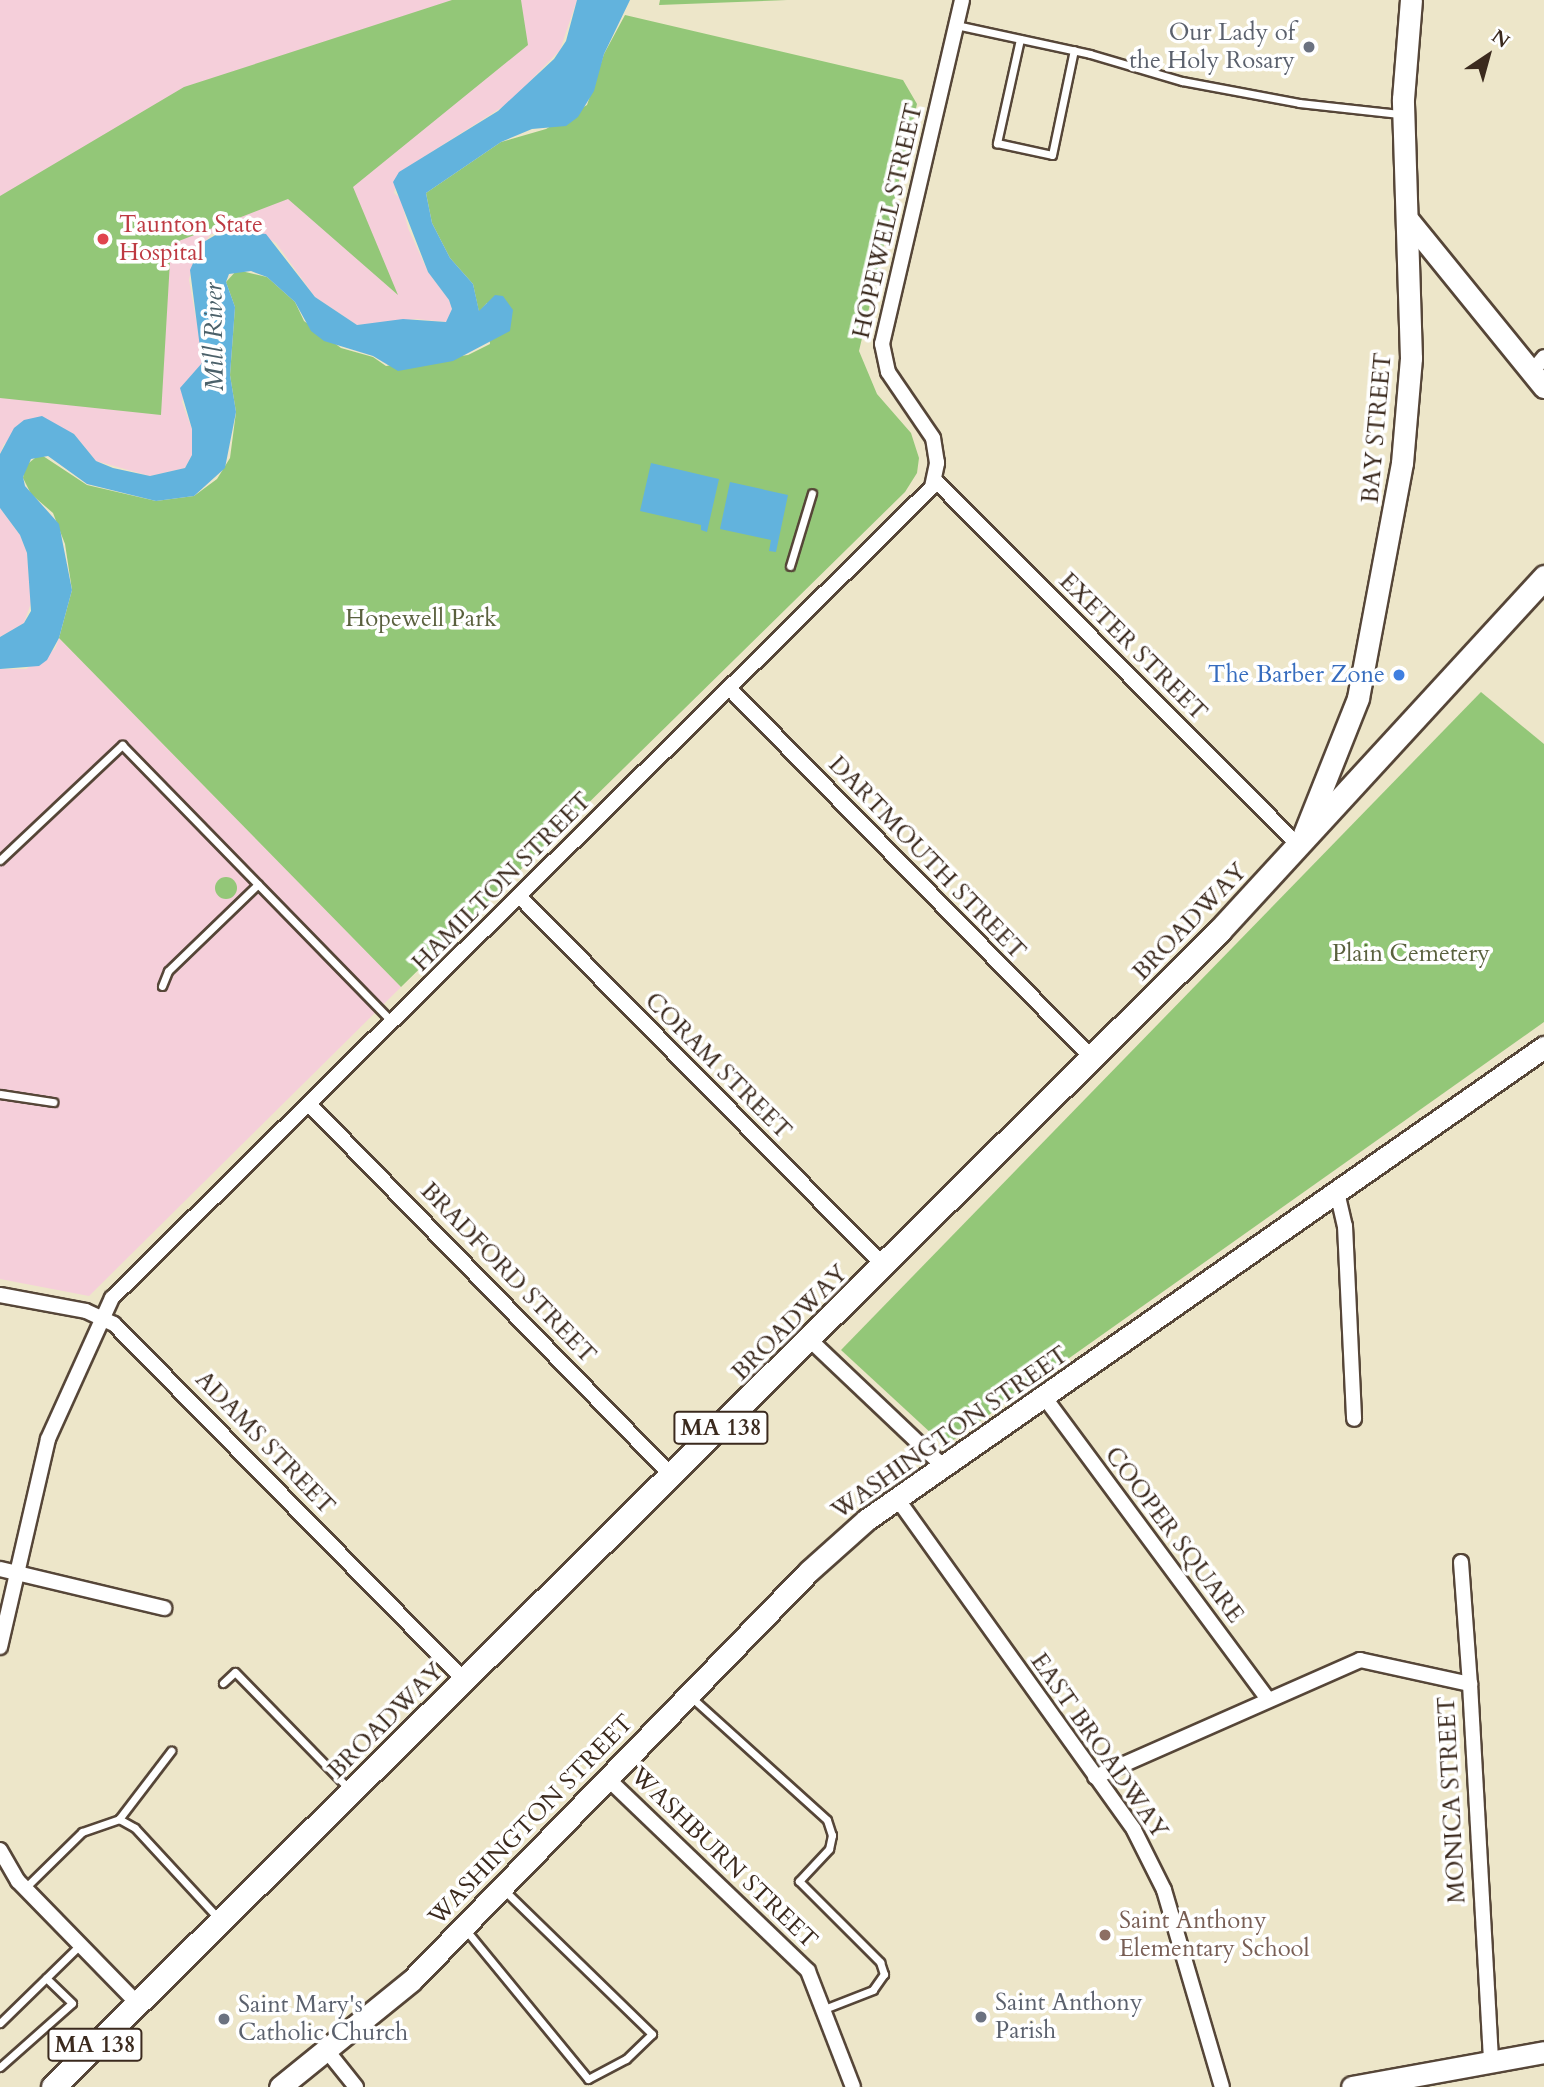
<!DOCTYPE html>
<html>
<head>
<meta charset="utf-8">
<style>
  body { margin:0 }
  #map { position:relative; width:1544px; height:2087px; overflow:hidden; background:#ede6c9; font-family:Cardo,serif }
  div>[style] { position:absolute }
  .built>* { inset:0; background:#f5cfda }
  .green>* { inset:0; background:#93c778 }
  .round { border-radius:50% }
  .water>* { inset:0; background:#62b3dd }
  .roads { filter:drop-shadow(2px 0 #564638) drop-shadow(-2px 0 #564638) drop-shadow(0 2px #564638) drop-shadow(0 -2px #564638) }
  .lane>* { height:7px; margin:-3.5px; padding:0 3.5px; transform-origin:3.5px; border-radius:3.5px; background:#fff }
  .street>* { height:14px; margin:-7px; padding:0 7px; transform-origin:7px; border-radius:7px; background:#fff }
  .secondary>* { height:21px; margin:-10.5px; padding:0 10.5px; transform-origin:10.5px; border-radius:10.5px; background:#fff }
  .primary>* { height:23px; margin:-11.5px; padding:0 11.5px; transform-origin:11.5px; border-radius:11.5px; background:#fff }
  .dots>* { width:19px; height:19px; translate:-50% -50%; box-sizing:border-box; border:4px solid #fff; border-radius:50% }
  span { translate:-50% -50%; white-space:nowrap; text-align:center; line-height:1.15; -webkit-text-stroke:7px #fff; paint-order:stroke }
  .shield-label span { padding:2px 5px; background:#fff; border:2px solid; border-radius:5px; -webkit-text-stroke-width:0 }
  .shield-label { font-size:23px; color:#3b2a1e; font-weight:700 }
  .worship-label { font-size:24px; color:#5b616d }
  .right { translate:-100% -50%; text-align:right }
  .left { translate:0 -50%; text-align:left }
  .street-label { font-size:24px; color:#3b2a1e }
  .health-label { font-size:24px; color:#be3a42 }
  .park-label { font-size:24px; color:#5a613e }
  .shop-label { font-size:24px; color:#366cbe }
  .education-label { font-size:24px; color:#785e54 }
  .water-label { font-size:26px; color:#4b616a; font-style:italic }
  .north { position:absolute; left:1453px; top:21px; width:70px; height:70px; -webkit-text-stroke:5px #fff; paint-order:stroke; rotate:36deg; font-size:19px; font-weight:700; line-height:28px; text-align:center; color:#3b2a1e }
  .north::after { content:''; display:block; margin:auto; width:24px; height:32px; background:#3b2a1e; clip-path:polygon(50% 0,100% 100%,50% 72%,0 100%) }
</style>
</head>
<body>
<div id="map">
  <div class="built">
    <div style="clip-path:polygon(0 0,577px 0,560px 50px,510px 102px,400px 172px,394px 193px,401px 199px,408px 228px,428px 272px,449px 300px,452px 309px,447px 322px,416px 319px,357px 325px,315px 297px,276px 243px,253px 230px,211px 234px,194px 256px,189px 280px,202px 351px,202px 364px,189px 378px,182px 402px,192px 429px,192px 455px,185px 468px,150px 476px,96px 461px,74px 434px,61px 428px,4px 444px,0 454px)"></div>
    <div style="clip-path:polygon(0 508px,20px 535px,27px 553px,31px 603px,24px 623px,0 637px)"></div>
    <div style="clip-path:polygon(59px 638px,401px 987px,89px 1296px,0 1279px,0 669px,26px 669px,55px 649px)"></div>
  </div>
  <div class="green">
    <div style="clip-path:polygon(452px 0,521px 0,528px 45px,353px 187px,398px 295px,288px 199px,171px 244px,161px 415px,0 398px,0 196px,184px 87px)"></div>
    <div style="clip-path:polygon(660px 0,787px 0,659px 5px)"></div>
    <div style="clip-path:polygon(625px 15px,903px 80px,917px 104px,859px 351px,877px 394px,911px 433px,919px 458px,917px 473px,905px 492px,401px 987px,59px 638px,72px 590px,65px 544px,53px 513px,31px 494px,23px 478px,25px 466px,40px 454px,87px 485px,156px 501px,194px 496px,217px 479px,230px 458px,236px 412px,230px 375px,235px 307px,226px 282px,237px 270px,267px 277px,295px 302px,304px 321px,341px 348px,373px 357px,386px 366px,468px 355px,490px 344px,487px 303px,479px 312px,473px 284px,450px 258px,432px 223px,426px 193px,501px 142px,546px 129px,587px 105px,604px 54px)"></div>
    <div style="clip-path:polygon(1481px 692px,1544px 744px,1544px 1022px,945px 1446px,841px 1350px)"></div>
    <div class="round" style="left:215px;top:877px;width:22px;height:22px"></div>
  </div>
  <div class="water">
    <div style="clip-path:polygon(577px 0,630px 0,604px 54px,594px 91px,578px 117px,566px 126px,532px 129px,501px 142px,426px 193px,432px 223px,450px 258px,473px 284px,479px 311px,495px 295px,503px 296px,513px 310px,510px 331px,453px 361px,398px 371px,373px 356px,324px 341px,311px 331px,295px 302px,267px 277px,251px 271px,229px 274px,226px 282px,235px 307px,230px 375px,236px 412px,225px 468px,194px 496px,156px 501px,87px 484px,48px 456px,31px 459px,23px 477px,25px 486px,59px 524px,72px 590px,59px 638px,47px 660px,39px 666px,0 669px,0 637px,24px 623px,31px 611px,27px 553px,20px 535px,0 508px,0 454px,14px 428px,24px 420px,42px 416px,74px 434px,96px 461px,113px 468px,150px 476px,185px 468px,192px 455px,192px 429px,180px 388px,202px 363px,190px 270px,202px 243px,224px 230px,266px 234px,315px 297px,357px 325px,403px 319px,446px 322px,452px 309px,449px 300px,428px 272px,393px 182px,399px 172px,498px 111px,554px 59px,566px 41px)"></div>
    <div style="clip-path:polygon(651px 463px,719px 479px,707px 532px,701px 530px,701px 525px,640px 511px)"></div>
    <div style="clip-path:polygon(730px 482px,788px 495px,776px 552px,769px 551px,771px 540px,720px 529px)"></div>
  </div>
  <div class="roads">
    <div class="lane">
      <div style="left:956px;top:25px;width:137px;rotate:12.2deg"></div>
      <div style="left:1090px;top:54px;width:96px;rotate:16.4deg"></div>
      <div style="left:1182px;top:81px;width:119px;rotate:10.6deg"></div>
      <div style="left:1299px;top:103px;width:101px;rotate:6.3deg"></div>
      <div style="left:1020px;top:39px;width:107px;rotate:102.5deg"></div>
      <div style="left:997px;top:143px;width:56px;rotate:12.3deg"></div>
      <div style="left:1052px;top:155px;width:107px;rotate:-78.2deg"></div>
      <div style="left:790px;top:566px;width:76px;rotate:-73.2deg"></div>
      <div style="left:0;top:860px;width:168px;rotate:-43.3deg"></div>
      <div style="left:122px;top:745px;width:387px;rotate:45.7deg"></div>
      <div style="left:162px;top:986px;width:16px;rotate:-68deg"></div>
      <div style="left:168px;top:971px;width:125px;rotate:-44deg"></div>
      <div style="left:0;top:1094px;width:54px;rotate:8.6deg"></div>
      <div style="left:223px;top:1683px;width:16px;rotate:-43deg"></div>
      <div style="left:235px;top:1672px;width:165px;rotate:45.7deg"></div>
      <div style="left:691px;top:1697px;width:183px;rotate:42.1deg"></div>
      <div style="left:827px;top:1820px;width:16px;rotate:72deg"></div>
      <div style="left:832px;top:1835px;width:14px;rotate:102deg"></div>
      <div style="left:829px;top:1849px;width:44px;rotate:133.2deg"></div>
      <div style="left:799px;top:1881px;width:115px;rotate:45deg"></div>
      <div style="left:880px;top:1962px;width:13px;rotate:72deg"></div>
      <div style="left:884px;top:1974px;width:19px;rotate:125deg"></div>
      <div style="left:873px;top:1990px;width:53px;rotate:158.8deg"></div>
      <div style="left:119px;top:1819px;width:86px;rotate:-52.6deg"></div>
      <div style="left:25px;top:1888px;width:80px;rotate:-44.5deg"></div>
      <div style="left:82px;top:1832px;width:39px;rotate:-19deg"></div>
      <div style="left:119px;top:1819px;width:18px;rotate:29deg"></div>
      <div style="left:135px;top:1828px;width:122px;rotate:47.3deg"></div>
      <div style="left:465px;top:1929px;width:194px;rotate:50.6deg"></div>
      <div style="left:588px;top:2079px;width:43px;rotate:-27.8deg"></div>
      <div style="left:626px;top:2059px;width:36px;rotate:-44deg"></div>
      <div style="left:652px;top:2034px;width:206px;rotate:-135.8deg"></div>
      <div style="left:0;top:2023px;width:112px;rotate:-44.3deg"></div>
      <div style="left:0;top:2067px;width:96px;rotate:-41.6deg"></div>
      <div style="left:72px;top:2003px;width:36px;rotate:-136deg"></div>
    </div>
    <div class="street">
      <div style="left:1532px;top:372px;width:19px;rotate:-51deg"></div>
      <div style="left:935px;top:480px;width:516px;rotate:45.16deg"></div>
      <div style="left:730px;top:689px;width:517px;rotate:45.55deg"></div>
      <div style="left:520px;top:897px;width:518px;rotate:45.39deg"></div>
      <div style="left:309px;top:1104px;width:520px;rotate:45.7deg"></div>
      <div style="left:1337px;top:1192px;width:35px;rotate:77deg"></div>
      <div style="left:1345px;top:1226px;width:193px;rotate:87.3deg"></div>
      <div style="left:0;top:1295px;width:87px;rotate:10.5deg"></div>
      <div style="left:86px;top:1311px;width:31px;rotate:25deg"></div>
      <div style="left:114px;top:1324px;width:501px;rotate:45.49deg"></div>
      <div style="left:810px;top:1340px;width:183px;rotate:43.5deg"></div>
      <div style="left:1045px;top:1398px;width:375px;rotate:53.5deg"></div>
      <div style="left:896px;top:1497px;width:409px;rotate:54.4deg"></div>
      <div style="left:1134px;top:1830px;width:67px;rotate:63.4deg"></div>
      <div style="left:1164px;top:1890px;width:205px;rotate:73.6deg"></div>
      <div style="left:1461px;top:1562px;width:122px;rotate:85.8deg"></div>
      <div style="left:0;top:1569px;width:169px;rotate:13.4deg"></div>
      <div style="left:0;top:1647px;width:213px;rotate:-77deg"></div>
      <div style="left:48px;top:1439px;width:155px;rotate:-65.6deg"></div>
      <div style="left:112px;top:1298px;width:1153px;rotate:-44.68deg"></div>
      <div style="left:932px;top:487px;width:25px;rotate:-78deg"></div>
      <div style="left:937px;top:463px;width:25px;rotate:-99deg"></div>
      <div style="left:933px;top:438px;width:80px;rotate:-124.3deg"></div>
      <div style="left:888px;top:372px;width:29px;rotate:-102deg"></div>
      <div style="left:882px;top:344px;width:353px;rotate:-76.9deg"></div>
      <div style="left:1095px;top:1777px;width:290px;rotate:-23.8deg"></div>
      <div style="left:1360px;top:1660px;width:113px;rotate:12.3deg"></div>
      <div style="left:1470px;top:1684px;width:379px;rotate:86.8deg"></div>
      <div style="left:608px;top:1779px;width:277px;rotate:43.8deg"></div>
      <div style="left:808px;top:1971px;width:124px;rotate:68.8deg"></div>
      <div style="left:0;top:1850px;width:36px;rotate:60deg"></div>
      <div style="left:18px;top:1881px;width:172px;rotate:45.7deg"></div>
      <div style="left:328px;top:2052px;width:45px;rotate:51.3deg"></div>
    </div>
    <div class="secondary">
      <div style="left:1409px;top:221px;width:214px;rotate:50.9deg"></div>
      <div style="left:1304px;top:834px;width:146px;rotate:-68.3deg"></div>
      <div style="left:1358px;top:698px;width:239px;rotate:-79.4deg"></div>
      <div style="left:1402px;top:463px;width:105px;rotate:-85.1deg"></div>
      <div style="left:1411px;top:358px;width:259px;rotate:-91.8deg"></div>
      <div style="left:1403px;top:99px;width:99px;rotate:-85.4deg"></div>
      <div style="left:280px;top:2087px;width:170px;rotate:-39deg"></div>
      <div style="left:412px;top:1980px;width:570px;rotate:-45.85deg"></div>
      <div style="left:809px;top:1571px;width:76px;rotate:-41.8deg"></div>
      <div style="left:866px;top:1520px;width:827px;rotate:-34.9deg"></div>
      <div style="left:1352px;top:2087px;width:195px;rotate:-10.3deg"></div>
    </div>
    <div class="primary">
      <div style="left:53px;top:2087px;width:1642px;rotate:-44.75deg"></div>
      <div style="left:1219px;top:931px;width:481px;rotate:-47.4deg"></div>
    </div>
  </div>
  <div class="dots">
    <div style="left:1309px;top:47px;background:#6b7280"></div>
    <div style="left:103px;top:239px;background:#e0444e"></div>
    <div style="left:1399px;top:675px;background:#3f7fe0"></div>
    <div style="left:1105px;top:1935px;background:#8d6e63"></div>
    <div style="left:981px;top:2017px;background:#6b7280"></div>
    <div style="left:224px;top:2019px;background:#6b7280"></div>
  </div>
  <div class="shield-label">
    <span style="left:721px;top:1428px">MA 138</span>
    <span style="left:95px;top:2045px">MA 138</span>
  </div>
  <div class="worship-label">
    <span class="right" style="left:1295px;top:47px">Our Lady of<br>the Holy Rosary</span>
    <span class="left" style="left:995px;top:2017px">Saint Anthony<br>Parish</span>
    <span class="left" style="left:238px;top:2019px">Saint Mary's<br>Catholic Church</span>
  </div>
  <div class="street-label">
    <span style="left:888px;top:221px;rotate:-77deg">HOPEWELL STREET</span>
    <span style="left:1377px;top:428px;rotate:-85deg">BAY STREET</span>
    <span style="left:1133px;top:647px;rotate:45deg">EXETER STREET</span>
    <span style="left:927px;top:858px;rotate:46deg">DARTMOUTH STREET</span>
    <span style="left:502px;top:882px;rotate:-45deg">HAMILTON STREET</span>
    <span style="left:1190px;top:922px;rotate:-46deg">BROADWAY</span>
    <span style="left:718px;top:1066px;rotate:45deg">CORAM STREET</span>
    <span style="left:508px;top:1273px;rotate:46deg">BRADFORD STREET</span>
    <span style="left:790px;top:1323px;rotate:-45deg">BROADWAY</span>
    <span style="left:950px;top:1433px;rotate:-35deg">WASHINGTON STREET</span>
    <span style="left:265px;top:1443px;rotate:46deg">ADAMS STREET</span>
    <span style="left:1174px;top:1535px;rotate:53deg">COOPER SQUARE</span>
    <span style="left:386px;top:1721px;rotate:-45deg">BROADWAY</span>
    <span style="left:1099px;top:1746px;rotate:55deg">EAST BROADWAY</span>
    <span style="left:1452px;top:1800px;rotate:-93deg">MONICA STREET</span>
    <span style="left:531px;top:1820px;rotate:-46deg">WASHINGTON STREET</span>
    <span style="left:724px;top:1858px;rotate:44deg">WASHBURN STREET</span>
  </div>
  <div class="health-label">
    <span class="left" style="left:119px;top:239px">Taunton State<br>Hospital</span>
  </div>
  <div class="park-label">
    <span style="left:421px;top:619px">Hopewell Park</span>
    <span style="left:1411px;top:954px">Plain Cemetery</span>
  </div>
  <div class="shop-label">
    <span class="right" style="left:1385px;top:675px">The Barber Zone</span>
  </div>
  <div class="education-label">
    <span class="left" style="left:1119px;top:1935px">Saint Anthony<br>Elementary School</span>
  </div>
  <div class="water-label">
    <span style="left:214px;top:337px;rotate:-91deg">Mill River</span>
  </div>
  <div class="north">N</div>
</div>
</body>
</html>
